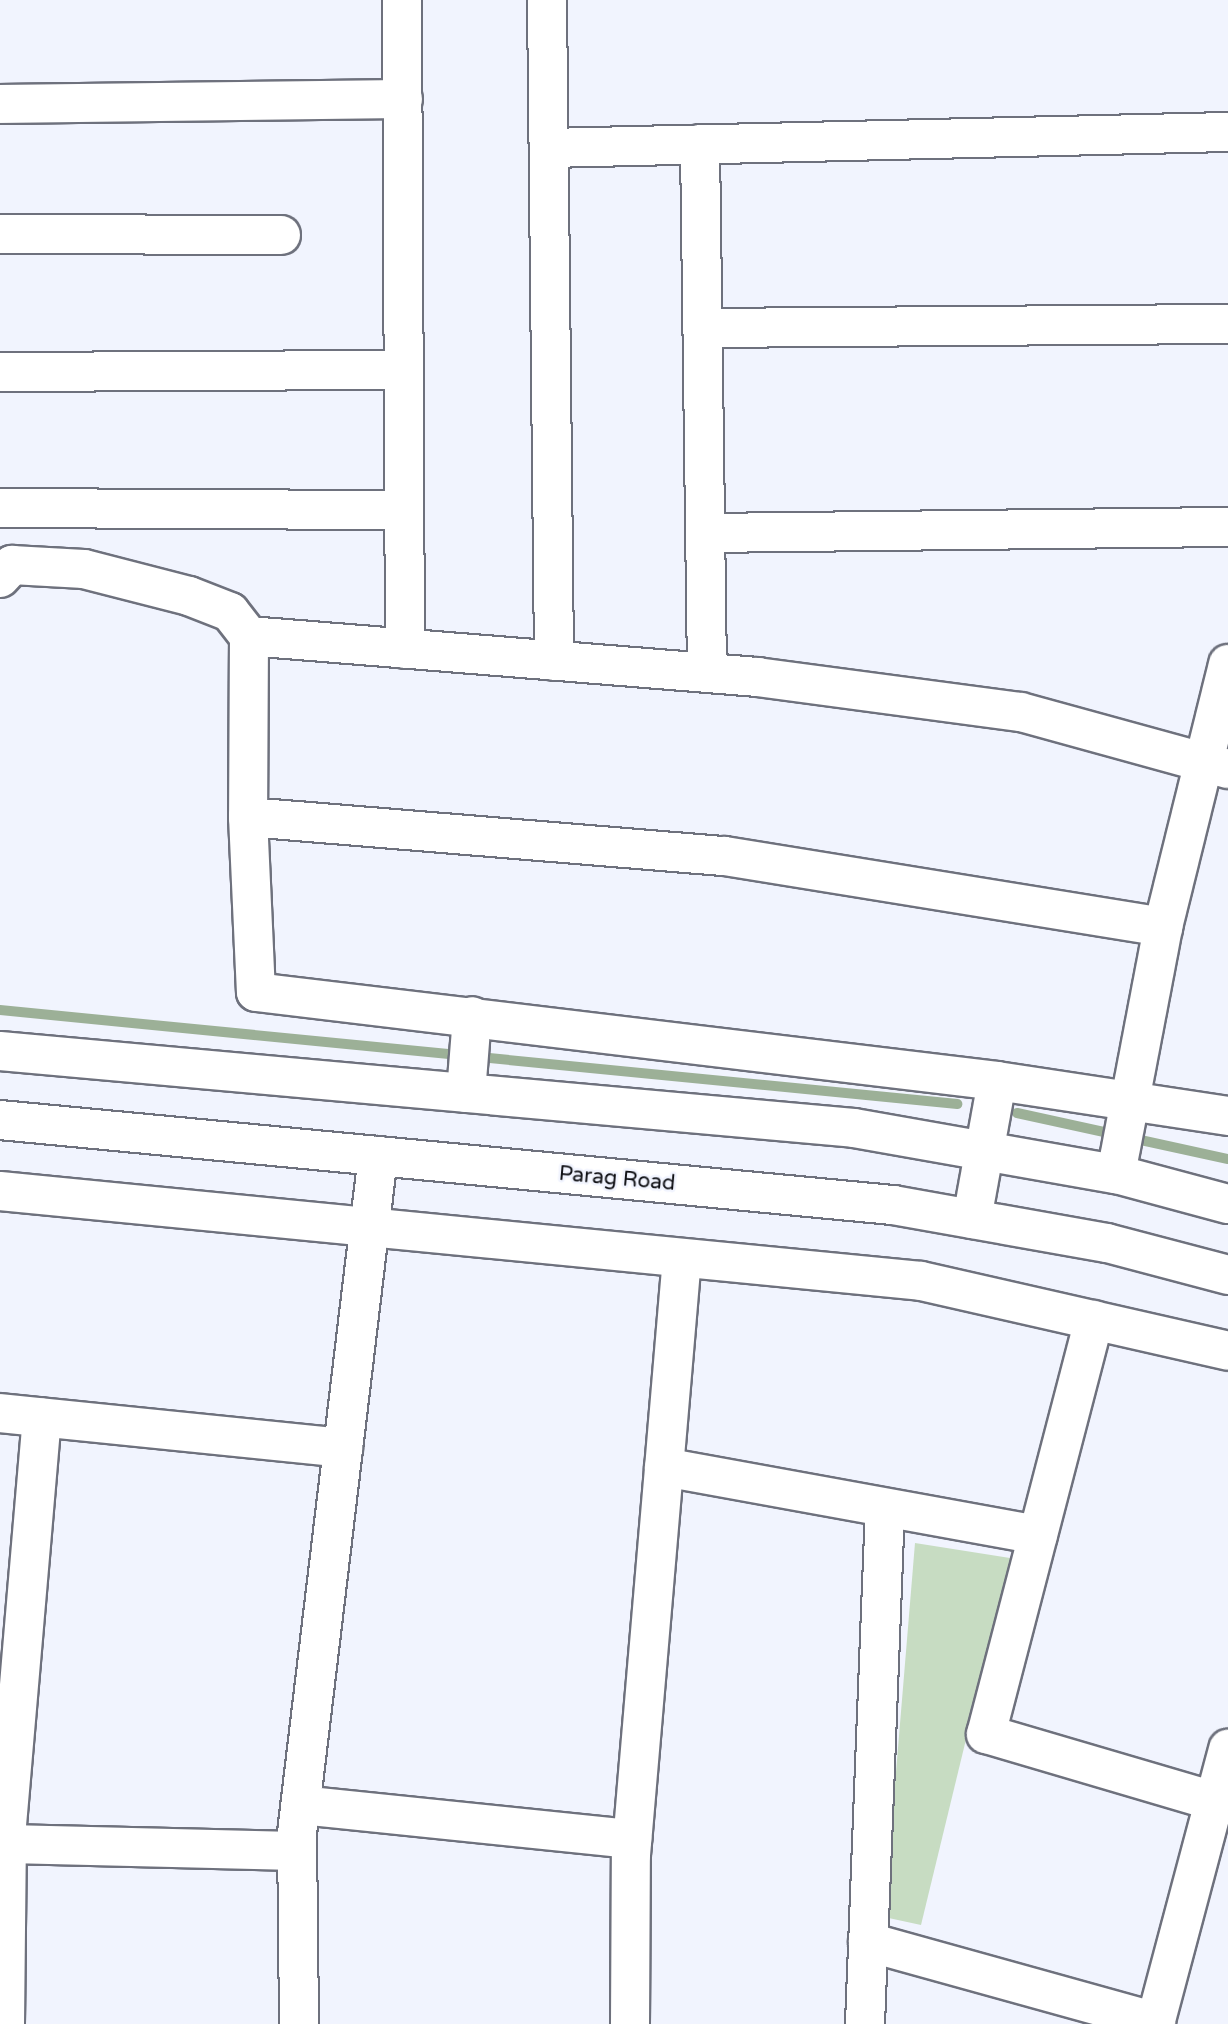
<!DOCTYPE html>
<html>
<head>
<meta charset="utf-8">
<style>
  body { margin:0 }
  #map { position:relative; width:1228px; height:2024px; overflow:hidden; background:#f1f4fe; font-family:"Varela Round",sans-serif }
  div>[style] { position:absolute }
  .green>* { inset:0; background:#c7dcc2 }
  .stream>* { height:10px; margin:-5px; padding:0 5px; transform-origin:5px; border-radius:5px; background:#9cb097 }
  .roads { filter:drop-shadow(2px 0 #6e717d) drop-shadow(-2px 0 #6e717d) drop-shadow(0 2px #6e717d) drop-shadow(0 -2px #6e717d) }
  .minor>* { height:38px; margin:-19px; padding:0 19px; transform-origin:19px; border-radius:19px; background:#fff }
  span { translate:-50% -50%; white-space:nowrap; text-align:center; line-height:1.15; -webkit-text-stroke:5px #f1f4fe; paint-order:stroke }
  .street-label { font-size:21px; color:#0b0c10 }
</style>
</head>
<body>
<div id="map">
  <div class="green">
    <div style="clip-path:polygon(915px 1543px,1010px 1558px,921px 1925px,884px 1917px)"></div>
  </div>
  <div class="stream">
    <div style="left:0;top:1010px;width:962px;rotate:5.61deg"></div>
    <div style="left:1017px;top:1113px;width:216px;rotate:12.3deg"></div>
  </div>
  <div class="roads">
    <div class="minor">
      <div style="left:402px;top:0;width:649px;rotate:89.74deg"></div>
      <div style="left:547px;top:0;width:661px;rotate:89.39deg"></div>
      <div style="left:0;top:104px;width:403px;rotate:-0.7deg"></div>
      <div style="left:700px;top:144px;width:529px;rotate:89.24deg"></div>
      <div style="left:549px;top:148px;width:679px;rotate:-1.35deg"></div>
      <div style="left:0;top:234px;width:281px;rotate:0.2deg"></div>
      <div style="left:702px;top:328px;width:526px;rotate:-0.44deg"></div>
      <div style="left:0;top:372px;width:404px;rotate:-0.3deg"></div>
      <div style="left:0;top:508px;width:404px;rotate:0.3deg"></div>
      <div style="left:705px;top:533px;width:523px;rotate:-0.66deg"></div>
      <div style="left:0;top:578px;width:18px;rotate:-47deg"></div>
      <div style="left:12px;top:565px;width:72px;rotate:3.2deg"></div>
      <div style="left:84px;top:569px;width:108px;rotate:14.4deg"></div>
      <div style="left:189px;top:596px;width:44px;rotate:21.3deg"></div>
      <div style="left:230px;top:612px;width:31px;rotate:52deg"></div>
      <div style="left:249px;top:636px;width:181px;rotate:90.3deg"></div>
      <div style="left:248px;top:817px;width:175px;rotate:87.4deg"></div>
      <div style="left:256px;top:992px;width:746px;rotate:6.85deg"></div>
      <div style="left:997px;top:1081px;width:234px;rotate:8.6deg"></div>
      <div style="left:249px;top:636px;width:510px;rotate:4.61deg"></div>
      <div style="left:757px;top:677px;width:266px;rotate:7.6deg"></div>
      <div style="left:1021px;top:712px;width:215px;rotate:15.4deg"></div>
      <div style="left:248px;top:817px;width:479px;rotate:4.7deg"></div>
      <div style="left:725px;top:856px;width:444px;rotate:9.2deg"></div>
      <div style="left:0;top:1051px;width:857px;rotate:5.15deg"></div>
      <div style="left:854px;top:1128px;width:266px;rotate:10deg"></div>
      <div style="left:1116px;top:1174px;width:116px;rotate:15deg"></div>
      <div style="left:466px;top:1093px;width:77px;rotate:-85.5deg"></div>
      <div style="left:0;top:1120px;width:897px;rotate:5.44deg"></div>
      <div style="left:893px;top:1205px;width:217px;rotate:10.1deg"></div>
      <div style="left:1107px;top:1243px;width:125px;rotate:14.8deg"></div>
      <div style="left:1116px;top:1174px;width:251px;rotate:-79.2deg"></div>
      <div style="left:1163px;top:927px;width:271px;rotate:-76.1deg"></div>
      <div style="left:0;top:1191px;width:925px;rotate:5.58deg"></div>
      <div style="left:921px;top:1281px;width:315px;rotate:12.8deg"></div>
      <div style="left:972px;top:1219px;width:140px;rotate:-79.7deg"></div>
      <div style="left:1094px;top:1320px;width:428px;rotate:104.6deg"></div>
      <div style="left:986px;top:1734px;width:252px;rotate:16.4deg"></div>
      <div style="left:0;top:1413px;width:345px;rotate:5.8deg"></div>
      <div style="left:664px;top:1467px;width:380px;rotate:10.3deg"></div>
      <div style="left:301px;top:1805px;width:333px;rotate:5.9deg"></div>
      <div style="left:7px;top:1844px;width:290px;rotate:1.4deg"></div>
      <div style="left:868px;top:1942px;width:299px;rotate:15.5deg"></div>
      <div style="left:5px;top:2024px;width:199px;rotate:-89.4deg"></div>
      <div style="left:7px;top:1825px;width:409px;rotate:-85.1deg"></div>
      <div style="left:299px;top:2024px;width:191px;rotate:-90.6deg"></div>
      <div style="left:297px;top:1833px;width:682px;rotate:-83.18deg"></div>
      <div style="left:630px;top:2024px;width:169px;rotate:-89.7deg"></div>
      <div style="left:631px;top:1855px;width:599px;rotate:-85.12deg"></div>
      <div style="left:865px;top:2024px;width:516px;rotate:-87.78deg"></div>
      <div style="left:1155px;top:2024px;width:285px;rotate:-75.1deg"></div>
    </div>
  </div>
  <div class="street-label">
    <span style="left:617px;top:1179px;rotate:5deg">Parag Road</span>
  </div>
</div>
</body>
</html>
